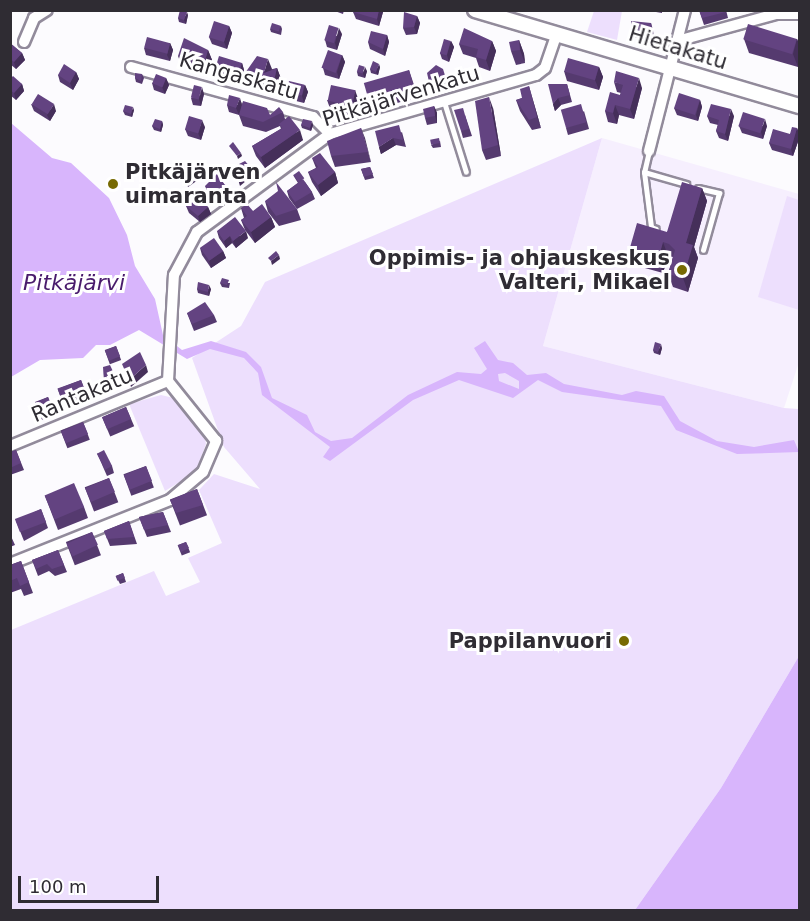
<!DOCTYPE html>
<html>
<head>
<meta charset="utf-8">
<style>
  body { margin:0 }
  #map { position:relative; width:810px; height:921px; overflow:hidden; background:#fcfbfe; font-family:"DejaVu Sans",sans-serif }
  div>[style] { position:absolute }
  .built>* { inset:0; background:#f6effe }
  .green>* { inset:0; background:#eddffd }
  .water>* { inset:0; background:#d8b5fc }
  .roads { filter:drop-shadow(2px 0 #928b9b) drop-shadow(-2px 0 #928b9b) drop-shadow(0 2px #928b9b) drop-shadow(0 -2px #928b9b) }
  .service>* { height:5px; margin:-2.5px; padding:0 2.5px; transform-origin:2.5px; border-radius:2.5px; background:#fff }
  .minor>* { height:10px; margin:-5px; padding:0 5px; transform-origin:5px; border-radius:5px; background:#fff }
  .tertiary>* { height:14px; margin:-7px; padding:0 7px; transform-origin:7px; border-radius:7px; background:#fff }
  .wall>* { inset:0; background:#553a6f; transform-origin:0 0 }
  .shaded-wall>* { inset:0; background:#452f5a }
  .building>* { inset:0; background:#634381; transform-origin:0 0 }
  .dots>* { width:16px; height:16px; translate:-50% -50%; box-sizing:border-box; border:3px solid #fff; border-radius:50% }
  span { translate:-50% -50%; white-space:nowrap; text-align:center; line-height:1.15; -webkit-text-stroke:6px #fff; paint-order:stroke }
  .street-label { font-size:21px; color:#2f2c33 }
  .poi-label { font-size:21px; color:#2f2c33; font-weight:700 }
  .left { translate:0 -50%; text-align:left }
  .right { translate:-100% -50%; text-align:right }
  .water-label { font-size:22px; color:#491b6c; font-style:italic }
  .frame { position:absolute; inset:0; border:12px solid #2f2c33; pointer-events:none }
  .scale { position:absolute; left:18px; top:876px; width:141px; height:27px; box-sizing:border-box; border:3px solid #2f2c33; border-top:0; padding-left:8px; font-size:18px; line-height:21px; white-space:nowrap; color:#2f2c33; -webkit-text-stroke:4px #fff; paint-order:stroke }
</style>
</head>
<body>
<div id="map">
  <div class="built">
    <div style="clip-path:polygon(602px 138px,799px 194px,799px 362px,784px 408px,543px 346px)"></div>
  </div>
  <div class="green">
    <div style="clip-path:polygon(594px 11px,622px 11px,617px 40px,587px 32px)"></div>
    <div style="clip-path:polygon(602px 138px,543px 346px,784px 408px,798px 409px,800px 404px,799px 656px,721px 788px,635px 910px,11px 910px,11px 630px,154px 571px,166px 596px,200px 582px,188px 558px,222px 543px,199px 490px,214px 474px,260px 489px,224px 447px,192px 358px,241px 326px,265px 282px)"></div>
    <div style="clip-path:polygon(787px 196px,799px 200px,799px 310px,758px 297px)"></div>
    <div style="clip-path:polygon(161px 395px,178px 399px,203px 426px,206px 444px,196px 472px,165px 491px,129px 404px)"></div>
  </div>
  <div class="water">
    <div style="clip-path:polygon(evenodd,11px 123px,52px 158px,71px 163px,109px 198px,127px 235px,135px 266px,155px 299px,163px 335px,182px 350px,211px 341px,246px 352px,261px 367px,272px 398px,307px 415px,315px 432px,331px 441px,352px 438px,408px 395px,457px 372px,481px 374px,487px 369px,474px 348px,485px 341px,498px 360px,513px 363px,527px 375px,546px 373px,564px 384px,622px 395px,636px 391px,664px 396px,680px 421px,717px 441px,754px 447px,794px 440px,799px 452px,737px 454px,676px 430px,661px 406px,562px 392px,538px 380px,513px 398px,459px 380px,413px 400px,330px 461px,323px 457px,330px 447px,262px 395px,258px 373px,244px 358px,210px 349px,187px 359px,139px 330px,110px 345px,96px 345px,83px 358px,40px 360px,11px 377px,11px 123px,505px 373px,519px 381px,519px 389px,499px 381px,498px 374px,505px 373px)"></div>
    <div style="clip-path:polygon(799px 656px,799px 910px,635px 910px,721px 788px)"></div>
  </div>
  <div class="roads">
    <div class="service">
      <div style="left:444px;top:102px;width:73px;rotate:72.6deg"></div>
      <div style="left:649px;top:151px;width:22px;rotate:103deg"></div>
      <div style="left:644px;top:172px;width:55px;rotate:82.7deg"></div>
      <div style="left:651px;top:227px;width:5px;rotate:22deg"></div>
      <div style="left:644px;top:172px;width:44px;rotate:15.9deg"></div>
      <div style="left:698px;top:188px;width:22px;rotate:13deg"></div>
      <div style="left:719px;top:193px;width:59px;rotate:105.7deg"></div>
    </div>
    <div class="minor">
      <div style="left:677px;top:41px;width:103px;rotate:-15.3deg"></div>
      <div style="left:776px;top:14px;width:24px"></div>
      <div style="left:24px;top:42px;width:26px;rotate:-67deg"></div>
      <div style="left:34px;top:18px;width:15px;rotate:-32deg"></div>
      <div style="left:131px;top:67px;width:189px;rotate:15.4deg"></div>
      <div style="left:313px;top:117px;width:24px;rotate:45deg"></div>
      <div style="left:649px;top:151px;width:146px;rotate:-75.7deg"></div>
      <div style="left:168px;top:381px;width:106px;rotate:-86.8deg"></div>
      <div style="left:174px;top:275px;width:49px;rotate:-61.9deg"></div>
      <div style="left:197px;top:232px;width:165px;rotate:-36.4deg"></div>
      <div style="left:330px;top:134px;width:214px;rotate:-16deg"></div>
      <div style="left:536px;top:75px;width:11px;rotate:-38deg"></div>
      <div style="left:545px;top:68px;width:36px;rotate:-71deg"></div>
      <div style="left:10px;top:446px;width:171px;rotate:-22.4deg"></div>
      <div style="left:10px;top:564px;width:172px;rotate:-21.8deg"></div>
      <div style="left:170px;top:500px;width:43px;rotate:-40.3deg"></div>
      <div style="left:203px;top:472px;width:34px;rotate:-67deg"></div>
      <div style="left:216px;top:441px;width:77px;rotate:-128.7deg"></div>
    </div>
    <div class="tertiary">
      <div style="left:475px;top:10px;width:339px;rotate:16.5deg"></div>
    </div>
  </div>
  <div class="wall">
    <div style="clip-path:polygon(332px 10px,344px 10px,343px 14px)"></div>
    <div style="clip-path:polygon(655px 10px,662px 10px,662px 13px,656px 12px)"></div>
    <div style="clip-path:polygon(699px 10px,726px 10px,728px 18px,704px 25px)"></div>
    <div style="clip-path:polygon(353px 12px,383px 12px,379px 26px,356px 19px)"></div>
    <div style="clip-path:polygon(188px 15px,186px 24px,179px 22px,178px 18px)"></div>
    <div style="clip-path:polygon(417px 16px,420px 23px,417px 34px,406px 35px,403px 28px)"></div>
    <div style="clip-path:polygon(651px 23px,653px 30px,654px 36px,634px 38px,631px 32px)"></div>
    <div style="clip-path:polygon(229px 26px,232px 33px,227px 49px,212px 44px,209px 37px)"></div>
    <div style="clip-path:polygon(281px 26px,282px 29px,281px 35px,271px 32px,270px 29px)"></div>
    <div style="clip-path:polygon(342px 34px,337px 50px,327px 47px,325px 40px)"></div>
    <div style="clip-path:polygon(387px 35px,389px 42px,385px 56px,370px 49px,368px 42px)"></div>
    <div style="clip-path:polygon(744px 39px,797px 39px,800px 46px,800px 61px,798px 67px,749px 53px)"></div>
    <div style="clip-path:polygon(519px 40px,524px 54px,525px 63px,516px 65px,511px 51px)"></div>
    <div style="clip-path:polygon(451px 41px,454px 47px,449px 62px,442px 59px,440px 53px)"></div>
    <div style="clip-path:polygon(492px 41px,496px 51px,490px 71px,479px 67px,476px 58px,463px 54px,459px 44px)"></div>
    <div style="clip-path:polygon(10px 43px,22px 53px,25px 60px,16px 69px,10px 64px)"></div>
    <div style="clip-path:polygon(170px 43px,173px 50px,170px 61px,146px 55px,144px 48px)"></div>
    <div style="clip-path:polygon(208px 50px,212px 60px,209px 71px,182px 67px,178px 56px)"></div>
    <div style="clip-path:polygon(342px 55px,345px 62px,339px 79px,325px 75px,323px 68px)"></div>
    <div style="clip-path:polygon(242px 63px,244px 70px,240px 83px,218px 75px,215px 68px)"></div>
    <div style="clip-path:polygon(380px 67px,378px 75px,371px 73px,370px 69px)"></div>
    <div style="clip-path:polygon(599px 67px,603px 77px,599px 90px,567px 81px,564px 71px)"></div>
    <div style="clip-path:polygon(277px 68px,281px 79px,276px 95px,246px 87px,243px 76px)"></div>
    <div style="clip-path:polygon(409px 70px,418px 97px,373px 110px,369px 99px)"></div>
    <div style="clip-path:polygon(367px 71px,365px 78px,358px 76px,357px 72px)"></div>
    <div style="clip-path:polygon(76px 72px,79px 79px,73px 90px,60px 82px,58px 75px)"></div>
    <div style="clip-path:polygon(142px 74px,144px 78px,142px 84px,136px 82px,135px 78px)"></div>
    <div style="clip-path:polygon(446px 75px,449px 89px,433px 93px,430px 86px)"></div>
    <div style="clip-path:polygon(166px 78px,169px 85px,165px 94px,154px 90px,152px 83px)"></div>
    <div style="clip-path:polygon(10px 79px,22px 84px,24px 91px,16px 100px,10px 95px)"></div>
    <div style="clip-path:polygon(614px 82px,642px 88px,634px 119px,619px 115px,617px 124px,608px 122px,605px 111px,620px 95px,621px 93px,617px 92px)"></div>
    <div style="clip-path:polygon(567px 84px,572px 102px,561px 105px,555px 111px,553px 104px)"></div>
    <div style="clip-path:polygon(305px 85px,308px 92px,304px 103px,288px 99px,286px 92px)"></div>
    <div style="clip-path:polygon(529px 86px,541px 128px,532px 130px,520px 111px,516px 100px,522px 98px)"></div>
    <div style="clip-path:polygon(204px 94px,201px 106px,193px 105px,191px 98px)"></div>
    <div style="clip-path:polygon(327px 100px,359px 101px,354px 116px,331px 111px)"></div>
    <div style="clip-path:polygon(700px 100px,702px 107px,698px 121px,677px 115px,674px 108px)"></div>
    <div style="clip-path:polygon(31px 104px,56px 111px,50px 121px,34px 111px)"></div>
    <div style="clip-path:polygon(227px 105px,242px 105px,270px 115px,283px 112px,285px 119px,303px 140px,265px 168px,256px 156px,252px 146px,281px 129px,280px 126px,266px 132px,243px 126px,239px 115px,242px 105px,239px 115px,229px 112px)"></div>
    <div style="clip-path:polygon(434px 106px,437px 113px,437px 123px,427px 125px,425px 118px)"></div>
    <div style="clip-path:polygon(493px 108px,501px 156px,486px 160px,482px 150px)"></div>
    <div style="clip-path:polygon(134px 110px,132px 117px,125px 115px,123px 111px)"></div>
    <div style="clip-path:polygon(584px 111px,589px 129px,568px 135px,566px 128px)"></div>
    <div style="clip-path:polygon(465px 115px,472px 136px,463px 138px,461px 131px)"></div>
    <div style="clip-path:polygon(707px 116px,734px 116px,728px 141px,719px 138px,716px 131px,718px 125px,710px 123px)"></div>
    <div style="clip-path:polygon(162px 121px,163px 125px,161px 132px,154px 130px,152px 126px)"></div>
    <div style="clip-path:polygon(301px 125px,313px 125px,311px 131px,302px 128px)"></div>
    <div style="clip-path:polygon(739px 126px,767px 126px,763px 139px,742px 133px)"></div>
    <div style="clip-path:polygon(205px 127px,201px 140px,188px 136px,185px 129px)"></div>
    <div style="clip-path:polygon(361px 128px,371px 162px,335px 167px,331px 156px)"></div>
    <div style="clip-path:polygon(797px 128px,800px 136px,793px 156px,772px 150px,769px 143px,790px 134px)"></div>
    <div style="clip-path:polygon(402px 132px,406px 147px,396px 145px,381px 154px,379px 147px)"></div>
    <div style="clip-path:polygon(440px 141px,441px 147px,433px 148px,431px 145px)"></div>
    <div style="clip-path:polygon(312px 158px,335px 172px,338px 183px,321px 196px,312px 182px,308px 172px,316px 168px)"></div>
    <div style="clip-path:polygon(370px 167px,374px 178px,365px 180px,361px 169px)"></div>
    <div style="clip-path:polygon(293px 175px,305px 182px,312px 192px,315px 199px,297px 209px,289px 198px,287px 191px,298px 183px)"></div>
    <div style="clip-path:polygon(205px 186px,229px 193px,215px 203px,208px 193px)"></div>
    <div style="clip-path:polygon(702px 188px,707px 201px,694px 247px,698px 258px,688px 292px,673px 287px,668px 274px,673px 257px,668px 256px,663px 273px,634px 265px,629px 251px,667px 232px)"></div>
    <div style="clip-path:polygon(265px 201px,297px 209px,301px 220px,279px 226px,268px 212px)"></div>
    <div style="clip-path:polygon(186px 206px,208px 207px,211px 214px,200px 222px,189px 213px)"></div>
    <div style="clip-path:polygon(241px 208px,253px 211px,271px 217px,275px 227px,255px 243px,245px 230px,241px 220px,244px 218px)"></div>
    <div style="clip-path:polygon(217px 231px,248px 238px,236px 248px,232px 243px,226px 248px,219px 238px)"></div>
    <div style="clip-path:polygon(200px 248px,223px 251px,226px 258px,211px 268px,202px 255px)"></div>
    <div style="clip-path:polygon(220px 283px,230px 283px,229px 288px,222px 287px)"></div>
    <div style="clip-path:polygon(197px 289px,211px 289px,209px 296px,198px 293px)"></div>
    <div style="clip-path:polygon(187px 313px,214px 315px,217px 322px,194px 331px)"></div>
    <div style="left:116px;top:346px;width:15px;height:12px;rotate:70deg"></div>
    <div style="clip-path:polygon(662px 348px,660px 355px,654px 353px,653px 350px)"></div>
    <div style="left:116px;top:378px;width:7px;height:13px;rotate:74deg"></div>
    <div style="left:81px;top:380px;width:22px;height:25px;rotate:69deg"></div>
    <div style="left:48px;top:397px;width:19px;height:14px;rotate:69deg"></div>
    <div style="left:126px;top:407px;width:21px;height:26px;rotate:67deg"></div>
    <div style="left:83px;top:422px;width:19px;height:24px;rotate:69deg"></div>
    <div style="clip-path:polygon(16px 450px,24px 470px,10px 475px,10px 452px)"></div>
    <div style="clip-path:polygon(97px 453px,112px 466px,114px 473px,107px 476px)"></div>
    <div style="left:146px;top:466px;width:23px;height:24px;rotate:70deg"></div>
    <div style="left:109px;top:478px;width:26px;height:26px;rotate:69deg"></div>
    <div style="left:197px;top:489px;width:28px;height:29px;rotate:69deg"></div>
    <div style="clip-path:polygon(45px 496px,84px 507px,88px 518px,58px 530px)"></div>
    <div style="clip-path:polygon(41px 509px,48px 528px,24px 541px,16px 521px)"></div>
    <div style="clip-path:polygon(163px 512px,171px 532px,147px 537px,139px 517px)"></div>
    <div style="clip-path:polygon(129px 521px,137px 544px,110px 546px,104px 531px)"></div>
    <div style="left:92px;top:532px;width:25px;height:28px;rotate:69deg"></div>
    <div style="clip-path:polygon(10px 534px,15px 545px,10px 547px)"></div>
    <div style="left:186px;top:542px;width:11px;height:9px;rotate:68deg"></div>
    <div style="clip-path:polygon(58px 550px,67px 572px,55px 576px,49px 571px,38px 576px,32px 560px)"></div>
    <div style="clip-path:polygon(21px 561px,33px 593px,24px 596px,21px 589px,10px 593px,10px 565px)"></div>
    <div style="clip-path:polygon(123px 573px,126px 582px,120px 584px,116px 576px)"></div>
  </div>
  <div class="shaded-wall">
    <div style="clip-path:polygon(379px 10px,383px 10px,383px 12px,379px 26px,377px 19px)"></div>
    <div style="clip-path:polygon(187px 12px,188px 15px,186px 24px,184px 20px)"></div>
    <div style="clip-path:polygon(417px 16px,420px 23px,417px 34px,414px 27px)"></div>
    <div style="clip-path:polygon(229px 26px,232px 33px,227px 49px,224px 42px)"></div>
    <div style="clip-path:polygon(339px 28px,342px 34px,337px 50px,335px 43px)"></div>
    <div style="clip-path:polygon(387px 35px,389px 42px,385px 56px,383px 49px)"></div>
    <div style="clip-path:polygon(797px 39px,800px 46px,800px 61px,798px 67px,793px 54px)"></div>
    <div style="clip-path:polygon(519px 40px,524px 54px,525px 63px,520px 50px)"></div>
    <div style="clip-path:polygon(451px 41px,454px 47px,449px 62px,447px 55px)"></div>
    <div style="clip-path:polygon(492px 41px,496px 51px,490px 71px,486px 60px)"></div>
    <div style="clip-path:polygon(170px 43px,173px 50px,170px 61px,167px 55px)"></div>
    <div style="clip-path:polygon(208px 50px,212px 60px,209px 71px,205px 61px)"></div>
    <div style="clip-path:polygon(22px 53px,25px 60px,16px 69px,14px 62px)"></div>
    <div style="clip-path:polygon(342px 55px,345px 62px,339px 79px,337px 72px)"></div>
    <div style="clip-path:polygon(268px 59px,272px 69px,268px 83px,264px 73px)"></div>
    <div style="clip-path:polygon(242px 63px,244px 70px,240px 83px,238px 76px)"></div>
    <div style="clip-path:polygon(379px 64px,380px 67px,378px 75px,376px 72px)"></div>
    <div style="clip-path:polygon(365px 67px,367px 71px,365px 78px,363px 74px)"></div>
    <div style="clip-path:polygon(599px 67px,603px 77px,599px 90px,595px 80px)"></div>
    <div style="clip-path:polygon(277px 68px,281px 79px,276px 95px,273px 85px)"></div>
    <div style="clip-path:polygon(76px 72px,79px 79px,73px 90px,70px 83px)"></div>
    <div style="clip-path:polygon(166px 78px,169px 85px,165px 94px,162px 87px)"></div>
    <div style="clip-path:polygon(639px 78px,642px 88px,634px 119px,630px 109px)"></div>
    <div style="clip-path:polygon(22px 84px,24px 91px,16px 100px,14px 93px)"></div>
    <div style="clip-path:polygon(305px 85px,308px 92px,304px 103px,302px 96px)"></div>
    <div style="clip-path:polygon(529px 86px,532px 97px,541px 128px,537px 117px)"></div>
    <div style="clip-path:polygon(202px 87px,204px 94px,201px 106px,199px 99px)"></div>
    <div style="clip-path:polygon(355px 90px,359px 101px,354px 116px,351px 106px)"></div>
    <div style="clip-path:polygon(489px 97px,493px 108px,501px 156px,498px 145px)"></div>
    <div style="clip-path:polygon(240px 98px,242px 105px,239px 115px,236px 108px)"></div>
    <div style="clip-path:polygon(558px 98px,561px 105px,555px 111px,553px 104px)"></div>
    <div style="clip-path:polygon(700px 100px,702px 107px,698px 121px,696px 115px)"></div>
    <div style="clip-path:polygon(54px 104px,56px 111px,50px 121px,47px 115px)"></div>
    <div style="clip-path:polygon(615px 105px,619px 115px,617px 124px,613px 113px)"></div>
    <div style="clip-path:polygon(434px 106px,437px 113px,437px 123px,435px 116px)"></div>
    <div style="clip-path:polygon(133px 107px,134px 110px,132px 117px,131px 114px)"></div>
    <div style="clip-path:polygon(731px 109px,734px 116px,728px 141px,725px 134px)"></div>
    <div style="clip-path:polygon(765px 119px,767px 126px,763px 139px,761px 132px)"></div>
    <div style="clip-path:polygon(202px 120px,205px 127px,201px 140px,198px 133px)"></div>
    <div style="clip-path:polygon(162px 121px,163px 125px,161px 132px,160px 129px)"></div>
    <div style="clip-path:polygon(312px 121px,313px 125px,311px 131px,310px 128px)"></div>
    <div style="clip-path:polygon(361px 128px,365px 138px,371px 162px,368px 152px)"></div>
    <div style="clip-path:polygon(797px 128px,800px 136px,793px 156px,791px 149px)"></div>
    <div style="clip-path:polygon(300px 130px,303px 140px,265px 168px,261px 157px)"></div>
    <div style="clip-path:polygon(393px 138px,396px 145px,381px 154px,379px 147px)"></div>
    <div style="clip-path:polygon(241px 153px,242px 156px,238px 159px,237px 156px)"></div>
    <div style="clip-path:polygon(251px 168px,253px 175px,240px 186px,238px 179px)"></div>
    <div style="clip-path:polygon(335px 172px,338px 183px,321px 196px,318px 185px)"></div>
    <div style="clip-path:polygon(197px 176px,198px 180px,188px 187px,187px 184px)"></div>
    <div style="clip-path:polygon(226px 186px,229px 193px,215px 203px,213px 196px)"></div>
    <div style="clip-path:polygon(702px 188px,707px 201px,694px 247px,698px 258px,688px 292px,683px 278px,686px 243px)"></div>
    <div style="clip-path:polygon(208px 207px,211px 214px,200px 222px,198px 216px)"></div>
    <div style="clip-path:polygon(271px 217px,275px 227px,255px 243px,251px 232px)"></div>
    <div style="clip-path:polygon(246px 231px,248px 238px,236px 248px,233px 241px)"></div>
    <div style="clip-path:polygon(230px 236px,232px 243px,226px 248px,224px 241px)"></div>
    <div style="clip-path:polygon(663px 242px,668px 256px,663px 273px,658px 260px)"></div>
    <div style="clip-path:polygon(223px 251px,226px 258px,211px 268px,209px 261px)"></div>
    <div style="clip-path:polygon(279px 255px,280px 259px,272px 265px,271px 261px)"></div>
    <div style="clip-path:polygon(209px 285px,211px 289px,209px 296px,208px 292px)"></div>
    <div style="clip-path:polygon(661px 344px,662px 348px,660px 355px,658px 352px)"></div>
    <div style="clip-path:polygon(146px 365px,148px 372px,131px 387px,129px 380px)"></div>
  </div>
  <div class="building">
    <div style="clip-path:polygon(180px 10px,187px 12px,184px 20px,178px 18px)"></div>
    <div style="clip-path:polygon(354px 10px,379px 10px,377px 19px,353px 12px)"></div>
    <div style="clip-path:polygon(699px 10px,725px 10px,726px 12px,702px 18px)"></div>
    <div style="clip-path:polygon(404px 12px,417px 16px,414px 27px,403px 28px)"></div>
    <div style="left:214px;top:21px;width:16px;height:17px;rotate:18deg"></div>
    <div style="clip-path:polygon(631px 21px,651px 23px,652px 29px,631px 32px)"></div>
    <div style="left:272px;top:23px;width:9px;height:6px;rotate:18deg"></div>
    <div style="left:748px;top:24px;width:51px;height:16px;rotate:17deg"></div>
    <div style="left:329px;top:25px;width:10px;height:16px;rotate:17deg"></div>
    <div style="clip-path:polygon(464px 28px,492px 41px,486px 60px,476px 57px,478px 49px,459px 44px)"></div>
    <div style="clip-path:polygon(371px 31px,387px 35px,383px 49px,368px 42px)"></div>
    <div style="left:147px;top:37px;width:24px;height:11px;rotate:15deg"></div>
    <div style="clip-path:polygon(184px 38px,208px 50px,205px 61px,178px 56px)"></div>
    <div style="left:444px;top:39px;width:7px;height:15px;rotate:16deg"></div>
    <div style="clip-path:polygon(519px 40px,520px 50px,511px 51px,509px 42px)"></div>
    <div style="clip-path:polygon(10px 43px,22px 53px,14px 62px,10px 59px)"></div>
    <div style="left:328px;top:50px;width:15px;height:19px;rotate:20deg"></div>
    <div style="left:219px;top:56px;width:24px;height:13px;rotate:17deg"></div>
    <div style="clip-path:polygon(257px 56px,268px 59px,264px 73px,277px 68px,273px 85px,243px 76px)"></div>
    <div style="left:568px;top:58px;width:32px;height:14px;rotate:16deg"></div>
    <div style="clip-path:polygon(373px 61px,379px 64px,376px 72px,370px 69px)"></div>
    <div style="clip-path:polygon(64px 64px,76px 72px,70px 83px,58px 75px)"></div>
    <div style="left:359px;top:65px;width:6px;height:7px;rotate:18deg"></div>
    <div style="clip-path:polygon(436px 65px,443px 69px,447px 82px,430px 86px,427px 73px)"></div>
    <div style="left:409px;top:70px;width:18px;height:47px;rotate:74deg"></div>
    <div style="clip-path:polygon(616px 71px,639px 78px,630px 109px,615px 105px,613px 113px,605px 111px,610px 92px,620px 95px,623px 85px,614px 82px)"></div>
    <div style="clip-path:polygon(135px 73px,142px 74px,141px 81px,135px 78px)"></div>
    <div style="left:156px;top:74px;width:11px;height:10px;rotate:22deg"></div>
    <div style="clip-path:polygon(13px 76px,22px 84px,14px 93px,10px 90px,10px 79px)"></div>
    <div style="left:289px;top:81px;width:16px;height:11px;rotate:14deg"></div>
    <div style="clip-path:polygon(548px 84px,567px 84px,570px 95px,558px 98px,553px 104px)"></div>
    <div style="left:194px;top:85px;width:8px;height:13px;rotate:14deg"></div>
    <div style="left:331px;top:85px;width:25px;height:16px;rotate:12deg"></div>
    <div style="clip-path:polygon(529px 86px,537px 117px,529px 120px,516px 100px,522px 98px,520px 89px)"></div>
    <div style="left:679px;top:93px;width:22px;height:16px;rotate:18deg"></div>
    <div style="left:38px;top:94px;width:19px;height:12px;rotate:32deg"></div>
    <div style="clip-path:polygon(229px 95px,240px 98px,236px 108px,227px 105px)"></div>
    <div style="clip-path:polygon(489px 97px,498px 145px,482px 150px,475px 101px)"></div>
    <div style="clip-path:polygon(243px 101px,267px 108px,270px 115px,279px 107px,283px 112px,263px 122px,239px 115px)"></div>
    <div style="left:581px;top:104px;width:19px;height:21px;rotate:74deg"></div>
    <div style="clip-path:polygon(711px 104px,731px 109px,725px 134px,716px 131px,719px 120px,707px 116px)"></div>
    <div style="clip-path:polygon(125px 105px,133px 107px,131px 114px,123px 111px)"></div>
    <div style="clip-path:polygon(434px 106px,435px 116px,425px 118px,423px 109px)"></div>
    <div style="clip-path:polygon(463px 108px,469px 129px,461px 131px,454px 110px)"></div>
    <div style="left:743px;top:112px;width:23px;height:15px;rotate:18deg"></div>
    <div style="left:189px;top:116px;width:14px;height:14px;rotate:17deg"></div>
    <div style="clip-path:polygon(289px 116px,300px 130px,261px 157px,252px 146px,282px 128px,279px 124px)"></div>
    <div style="clip-path:polygon(155px 119px,162px 121px,160px 129px,152px 126px)"></div>
    <div style="clip-path:polygon(303px 119px,312px 121px,310px 128px,301px 125px)"></div>
    <div style="clip-path:polygon(399px 125px,403px 140px,393px 138px,379px 147px,375px 131px)"></div>
    <div style="clip-path:polygon(792px 127px,797px 128px,791px 149px,769px 143px,773px 129px,790px 134px)"></div>
    <div style="clip-path:polygon(361px 128px,368px 152px,331px 156px,327px 141px)"></div>
    <div style="left:439px;top:138px;width:5px;height:9px;rotate:79deg"></div>
    <div style="clip-path:polygon(233px 142px,241px 153px,237px 156px,229px 146px)"></div>
    <div style="clip-path:polygon(320px 153px,335px 172px,318px 185px,308px 172px,318px 167px,312px 158px)"></div>
    <div style="clip-path:polygon(245px 161px,251px 168px,238px 179px,235px 166px)"></div>
    <div style="clip-path:polygon(184px 164px,197px 176px,187px 184px,180px 175px)"></div>
    <div style="clip-path:polygon(370px 167px,373px 174px,364px 177px,361px 169px)"></div>
    <div style="left:299px;top:171px;width:9px;height:7px;rotate:54deg"></div>
    <div style="clip-path:polygon(217px 174px,226px 186px,213px 196px,205px 186px)"></div>
    <div style="clip-path:polygon(303px 179px,312px 192px,295px 202px,287px 191px)"></div>
    <div style="clip-path:polygon(276px 182px,297px 209px,276px 216px,265px 201px,278px 191px)"></div>
    <div style="clip-path:polygon(682px 182px,702px 188px,686px 243px,693px 245px,683px 278px,668px 274px,675px 250px,669px 244px,663px 242px,658px 260px,629px 251px,637px 223px,667px 232px)"></div>
    <div style="clip-path:polygon(201px 197px,208px 207px,198px 216px,186px 206px)"></div>
    <div style="clip-path:polygon(247px 204px,253px 211px,262px 204px,271px 217px,251px 232px,241px 220px,247px 216px,241px 208px)"></div>
    <div style="clip-path:polygon(235px 217px,246px 231px,233px 241px,230px 236px,224px 241px,217px 231px)"></div>
    <div style="left:214px;top:238px;width:16px;height:17px;rotate:55deg"></div>
    <div style="clip-path:polygon(276px 251px,279px 255px,271px 261px,268px 258px)"></div>
    <div style="clip-path:polygon(222px 278px,229px 280px,227px 285px,220px 283px)"></div>
    <div style="clip-path:polygon(198px 282px,209px 285px,208px 292px,197px 289px)"></div>
    <div style="clip-path:polygon(205px 302px,214px 315px,192px 324px,187px 313px)"></div>
    <div style="clip-path:polygon(655px 342px,661px 344px,658px 352px,653px 350px)"></div>
    <div style="left:116px;top:346px;width:11px;height:12px;rotate:68deg"></div>
    <div style="clip-path:polygon(140px 352px,146px 365px,129px 380px,122px 364px)"></div>
    <div style="clip-path:polygon(110px 365px,116px 378px,104px 382px,103px 367px)"></div>
    <div style="left:81px;top:380px;width:15px;height:25px;rotate:70deg"></div>
    <div style="left:48px;top:397px;width:12px;height:14px;rotate:66deg"></div>
    <div style="left:126px;top:407px;width:13px;height:26px;rotate:67deg"></div>
    <div style="left:83px;top:422px;width:13px;height:24px;rotate:67deg"></div>
    <div style="clip-path:polygon(16px 450px,21px 463px,10px 468px,10px 452px)"></div>
    <div style="left:104px;top:450px;width:18px;height:8px;rotate:63deg"></div>
    <div style="left:146px;top:466px;width:16px;height:24px;rotate:68deg"></div>
    <div style="left:109px;top:478px;width:15px;height:26px;rotate:67deg"></div>
    <div style="left:74px;top:483px;width:26px;height:32px;rotate:67deg"></div>
    <div style="clip-path:polygon(197px 489px,203px 505px,176px 513px,170px 500px)"></div>
    <div style="left:41px;top:509px;width:14px;height:28px;rotate:69deg"></div>
    <div style="clip-path:polygon(163px 512px,168px 525px,144px 530px,139px 517px)"></div>
    <div style="clip-path:polygon(129px 521px,134px 537px,107px 539px,104px 531px)"></div>
    <div style="left:92px;top:532px;width:14px;height:28px;rotate:65deg"></div>
    <div style="clip-path:polygon(186px 542px,189px 548px,181px 552px,178px 545px)"></div>
    <div style="clip-path:polygon(58px 550px,64px 565px,52px 569px,47px 564px,36px 569px,32px 560px)"></div>
    <div style="clip-path:polygon(21px 561px,29px 582px,20px 586px,17px 578px,10px 581px,10px 565px)"></div>
    <div style="left:123px;top:573px;width:5px;height:8px;rotate:68deg"></div>
  </div>
  <div class="dots">
    <div style="left:113px;top:184px;background:#776a03"></div>
    <div style="left:682px;top:270px;background:#776a03"></div>
    <div style="left:624px;top:641px;background:#776a03"></div>
  </div>
  <div class="street-label">
    <span style="left:678px;top:48px;rotate:17deg">Hietakatu</span>
    <span style="left:239px;top:76px;rotate:16deg">Kangaskatu</span>
    <span style="left:401px;top:96px;rotate:-17deg">Pitkäjärvenkatu</span>
    <span style="left:82px;top:395px;rotate:-23deg">Rantakatu</span>
  </div>
  <div class="poi-label">
    <span class="left" style="left:125px;top:184px">Pitkäjärven<br>uimaranta</span>
    <span class="right" style="left:670px;top:270px">Oppimis- ja ohjauskeskus<br>Valteri, Mikael</span>
    <span class="right" style="left:612px;top:641px">Pappilanvuori</span>
  </div>
  <div class="water-label">
    <span style="left:74px;top:283px">Pitkäjärvi</span>
  </div>
  <div class="frame"></div>
  <div class="scale">100 m</div>
</div>
</body>
</html>
